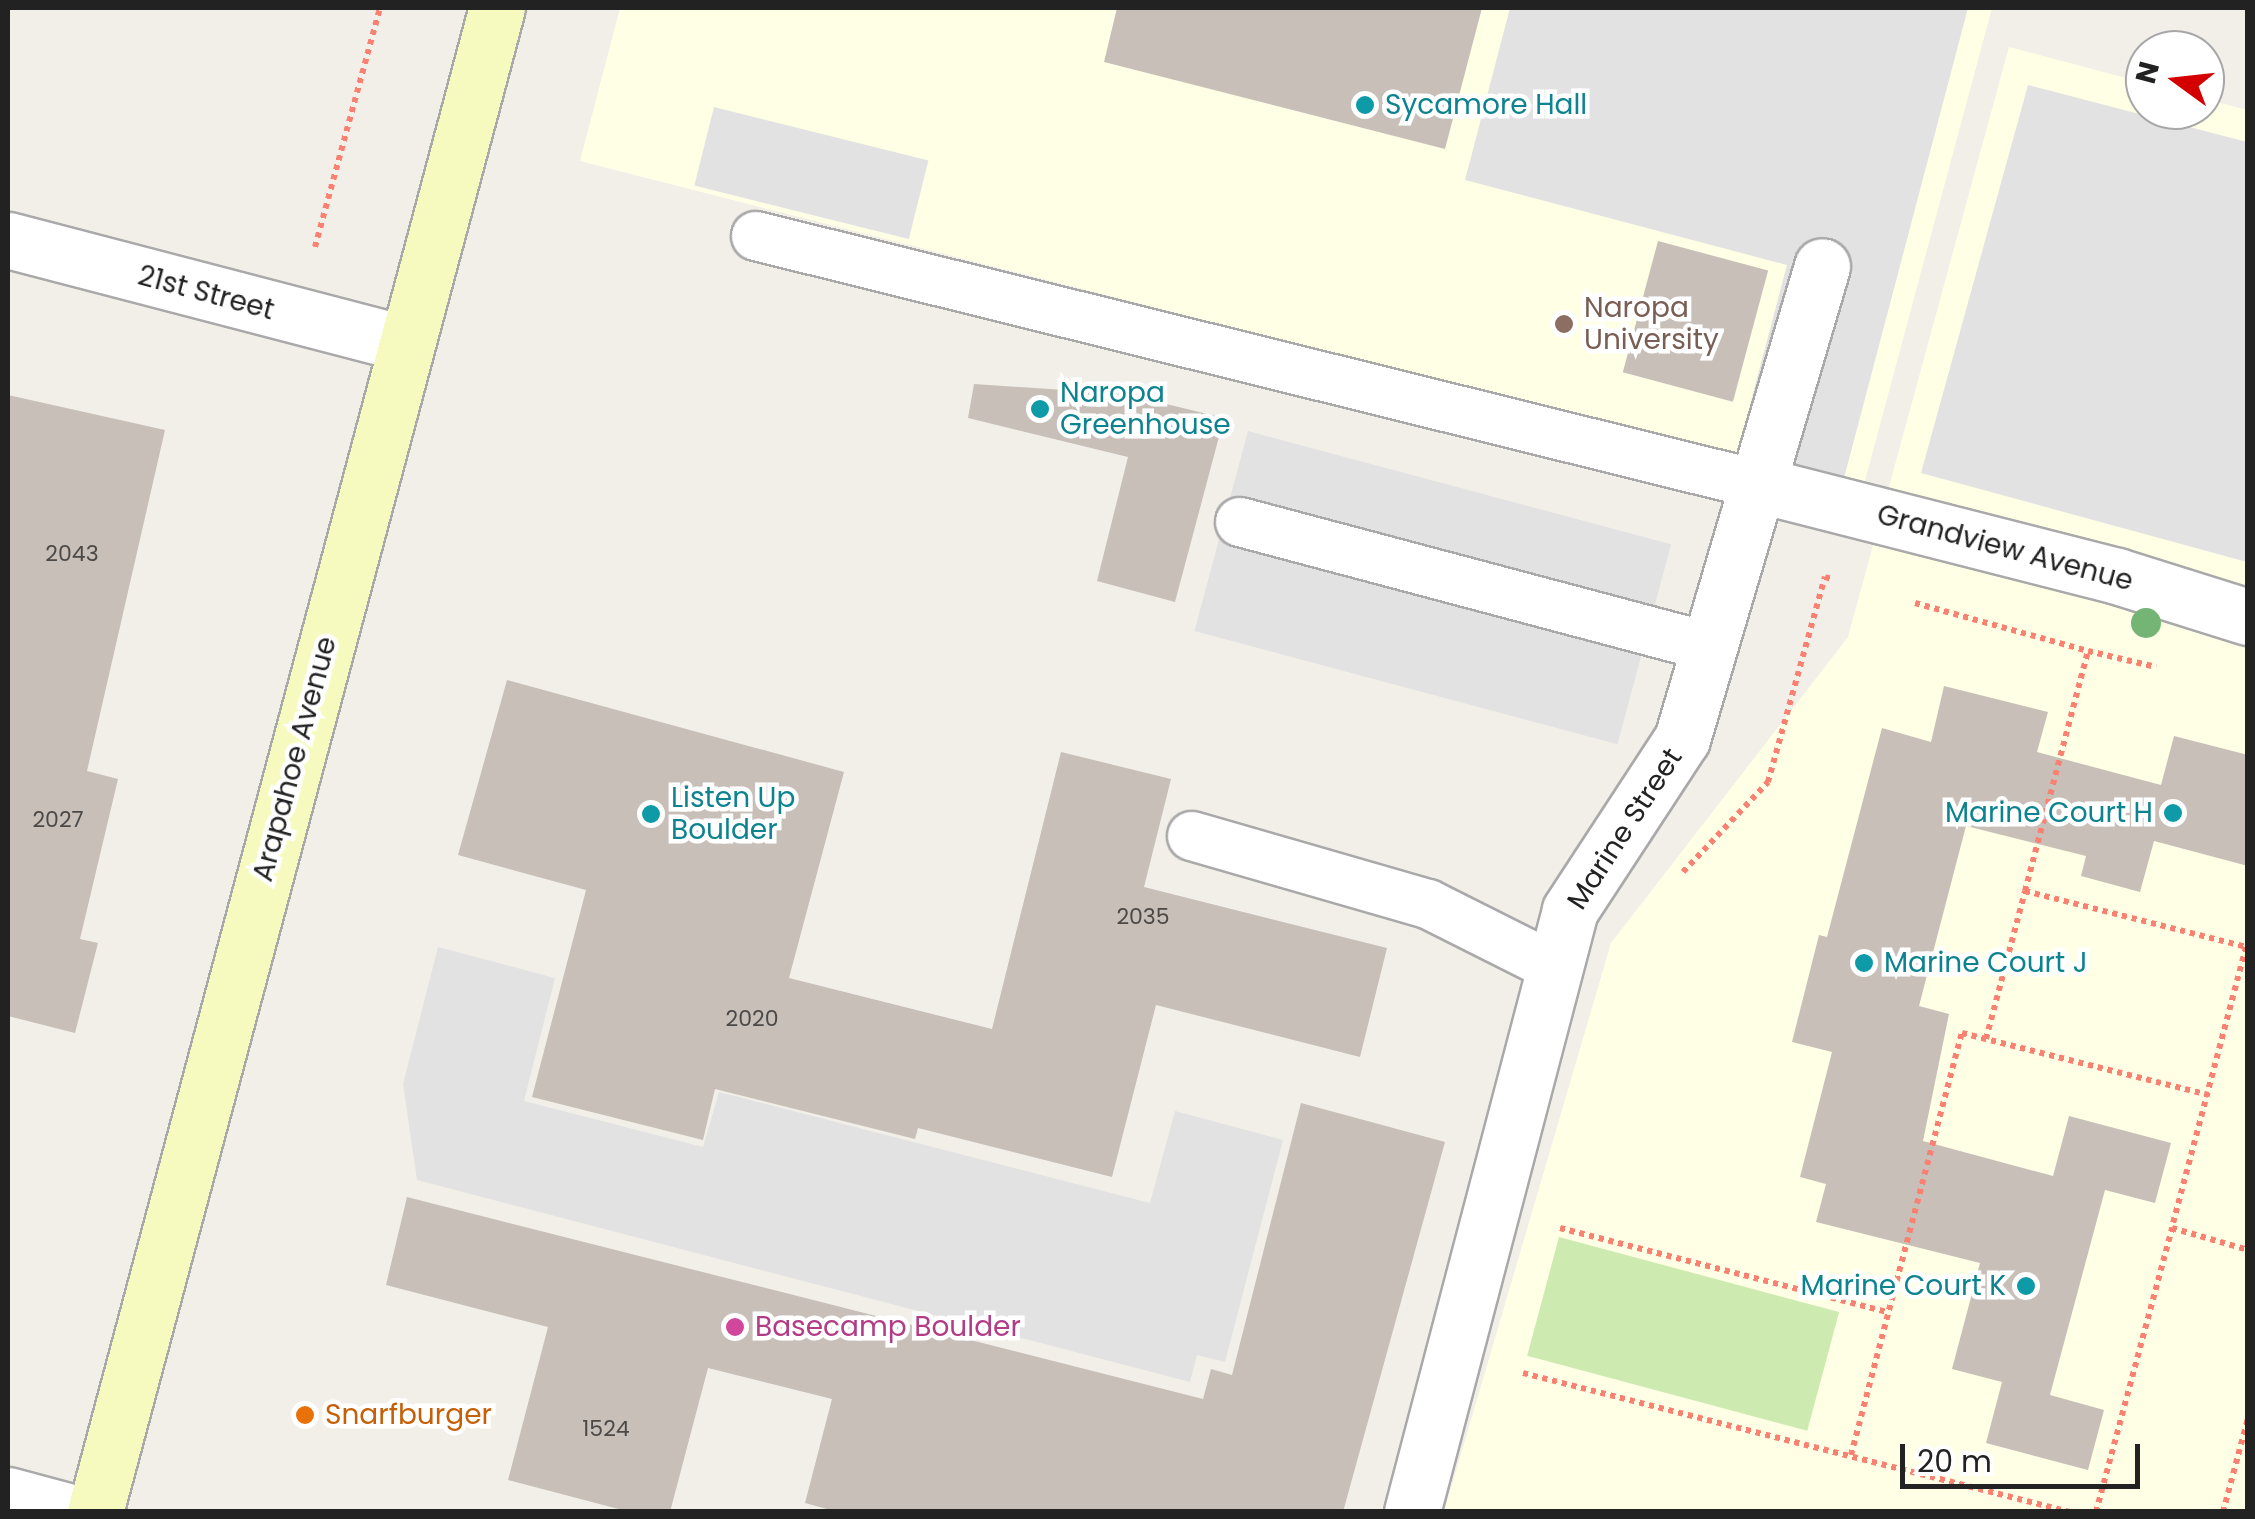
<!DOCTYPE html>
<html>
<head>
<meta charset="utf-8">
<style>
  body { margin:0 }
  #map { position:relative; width:2255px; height:1519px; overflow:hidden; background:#f2efe9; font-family:Poppins,sans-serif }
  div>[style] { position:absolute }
  .education>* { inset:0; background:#ffffe5 }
  .grass>* { inset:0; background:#cdebb0; transform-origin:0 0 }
  .parking>* { inset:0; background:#e2e2e2; transform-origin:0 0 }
  .building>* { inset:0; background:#c7bfb8; transform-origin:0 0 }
  .path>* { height:6px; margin-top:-3px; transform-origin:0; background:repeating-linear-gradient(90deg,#fa8072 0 5px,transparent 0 10px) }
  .roads { filter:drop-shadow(2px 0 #a9a9a9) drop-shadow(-2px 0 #a9a9a9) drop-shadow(0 2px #a9a9a9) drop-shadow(0 -2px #a9a9a9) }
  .lane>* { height:48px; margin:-24px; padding:0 24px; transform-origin:24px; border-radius:24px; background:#fff }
  .street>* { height:55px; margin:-27.5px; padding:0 27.5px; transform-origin:27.5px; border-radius:27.5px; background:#fff }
  .secondary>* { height:55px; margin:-27.5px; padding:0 27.5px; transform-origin:27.5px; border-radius:27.5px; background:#f7fabf }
  .trees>* { width:30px; height:30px; margin:-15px; border-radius:50%; background:#74b475 }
  .dots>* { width:28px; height:28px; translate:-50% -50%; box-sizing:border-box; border:5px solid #fff; border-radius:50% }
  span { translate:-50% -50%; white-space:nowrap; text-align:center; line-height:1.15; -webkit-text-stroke:9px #fff; paint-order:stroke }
  .number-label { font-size:22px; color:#4b4948 }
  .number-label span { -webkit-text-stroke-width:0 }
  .culture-label { font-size:28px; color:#0d838f }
  .left { translate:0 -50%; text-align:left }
  .right { translate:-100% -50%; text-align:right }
  .street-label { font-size:28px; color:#222 }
  .education-label { font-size:28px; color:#785e54 }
  .hotel-label { font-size:28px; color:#b23c85 }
  .food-label { font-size:28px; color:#c56008 }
  .frame { position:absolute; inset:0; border:10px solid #222; pointer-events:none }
  .north { position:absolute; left:2125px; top:30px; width:100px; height:100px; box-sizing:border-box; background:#fff; border:2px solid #a7a7a7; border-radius:50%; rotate:285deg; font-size:28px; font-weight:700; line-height:40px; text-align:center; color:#222 }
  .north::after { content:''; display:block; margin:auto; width:35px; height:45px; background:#d40000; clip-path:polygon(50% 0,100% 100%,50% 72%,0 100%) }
  .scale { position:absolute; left:1900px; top:1444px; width:240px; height:45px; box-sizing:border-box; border:5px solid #222; border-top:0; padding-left:12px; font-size:30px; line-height:35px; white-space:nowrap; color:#222; -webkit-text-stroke:8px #fff; paint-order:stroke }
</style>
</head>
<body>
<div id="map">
  <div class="education">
    <div style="clip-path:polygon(620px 8px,1992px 8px,1863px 488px,580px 161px)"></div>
    <div style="clip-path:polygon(2009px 47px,2145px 83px,2145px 110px,2205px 110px,2205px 99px,2247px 110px,2247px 1511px,1444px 1512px,1611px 943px,1848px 637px)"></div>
  </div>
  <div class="grass">
    <div style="left:1559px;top:1237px;width:290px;height:123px;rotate:15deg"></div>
  </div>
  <div class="parking">
    <div style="clip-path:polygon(1510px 8px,1968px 8px,1843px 482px,1737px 454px,1787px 265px,1465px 180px)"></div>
    <div style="clip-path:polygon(2028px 85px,2247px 142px,2247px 562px,1921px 473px)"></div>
    <div style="left:714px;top:107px;width:221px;height:81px;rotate:14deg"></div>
    <div style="left:1248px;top:431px;width:438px;height:207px;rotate:15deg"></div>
    <div style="clip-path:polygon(438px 947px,555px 978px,524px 1101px,703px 1147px,719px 1092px,1150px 1203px,1175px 1111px,1283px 1140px,1225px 1362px,1197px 1355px,1190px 1382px,417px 1180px,403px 1084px)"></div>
  </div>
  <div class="building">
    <div style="clip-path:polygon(1117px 8px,1482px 8px,1445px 149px,1104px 62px)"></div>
    <div style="left:1658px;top:241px;width:114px;height:136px;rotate:15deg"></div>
    <div style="clip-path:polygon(974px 384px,1125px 394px,1224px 418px,1175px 602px,1097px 581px,1128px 457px,968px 418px)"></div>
    <div style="clip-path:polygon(8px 395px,165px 430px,87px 771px,118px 779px,80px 939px,98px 943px,75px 1033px,8px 1016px)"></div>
    <div style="clip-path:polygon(507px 680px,844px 772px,789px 978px,992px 1029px,1061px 752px,1171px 779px,1144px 887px,1387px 948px,1360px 1057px,1156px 1005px,1112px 1177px,918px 1128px,915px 1139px,715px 1089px,703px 1140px,532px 1097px,586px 890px,458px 855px)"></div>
    <div style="clip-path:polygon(1944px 686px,2048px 712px,2037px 752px,2161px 785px,2174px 736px,2248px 755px,2248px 866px,2154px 841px,2140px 892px,2081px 876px,2086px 856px,1966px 826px,1919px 1006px,1949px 1014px,1923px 1141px,2053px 1176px,2069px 1116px,2171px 1143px,2155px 1203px,2105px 1190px,2050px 1395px,2104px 1410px,2088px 1470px,1986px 1443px,2002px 1382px,1952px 1369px,1980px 1263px,1816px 1222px,1826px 1184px,1800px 1177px,1832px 1052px,1792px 1042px,1819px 935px,1827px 937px,1882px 728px,1931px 742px)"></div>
    <div style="clip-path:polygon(1301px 1103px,1445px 1142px,1343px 1512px,838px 1512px,805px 1503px,832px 1399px,708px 1368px,670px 1512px,630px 1512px,508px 1480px,548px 1327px,386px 1285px,407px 1197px,1203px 1399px,1211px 1369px,1232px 1375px)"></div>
  </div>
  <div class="path">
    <div style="left:315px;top:247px;width:248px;rotate:-74.8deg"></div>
    <div style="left:1915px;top:603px;width:180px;rotate:15.5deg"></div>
    <div style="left:1683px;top:872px;width:124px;rotate:-46.6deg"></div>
    <div style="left:1768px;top:782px;width:213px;rotate:-74.5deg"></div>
    <div style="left:1825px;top:577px;width:6px;rotate:18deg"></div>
    <div style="left:2025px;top:891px;width:248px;rotate:-75.3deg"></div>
    <div style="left:2088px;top:651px;width:70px;rotate:13.2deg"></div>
    <div style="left:2246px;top:947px;width:291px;rotate:104.8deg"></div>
    <div style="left:2172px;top:1228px;width:79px;rotate:16.1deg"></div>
    <div style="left:1986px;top:1039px;width:153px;rotate:-75.2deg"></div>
    <div style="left:2025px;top:891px;width:228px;rotate:14.2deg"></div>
    <div style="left:1560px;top:1228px;width:339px;rotate:14.4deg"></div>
    <div style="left:1523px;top:1373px;width:564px;rotate:14.26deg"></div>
    <div style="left:1851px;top:1455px;width:436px;rotate:-75.3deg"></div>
    <div style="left:1962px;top:1033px;width:254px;rotate:14.1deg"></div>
    <div style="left:2096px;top:1512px;width:294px;rotate:-75deg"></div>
    <div style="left:2223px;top:1512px;width:97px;rotate:-75.1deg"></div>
  </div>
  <div class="roads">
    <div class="lane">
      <div style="left:756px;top:236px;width:1034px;rotate:13.93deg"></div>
      <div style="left:1240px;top:522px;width:486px;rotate:14.9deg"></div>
      <div style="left:1192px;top:836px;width:246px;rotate:16.1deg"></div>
      <div style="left:1428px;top:904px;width:142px;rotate:26.7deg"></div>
    </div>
    <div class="street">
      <div style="left:8px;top:240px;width:411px;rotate:14.6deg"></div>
      <div style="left:1760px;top:485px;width:368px;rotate:14.3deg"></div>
      <div style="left:2117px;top:576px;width:137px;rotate:17.4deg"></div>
      <div style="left:8px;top:1495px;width:65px;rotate:15.1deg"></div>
      <div style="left:1412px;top:1512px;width:622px;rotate:-75.29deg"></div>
      <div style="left:1570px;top:910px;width:204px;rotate:-56.8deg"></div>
      <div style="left:1682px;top:739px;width:493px;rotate:-73.5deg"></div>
    </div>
    <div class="secondary">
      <div style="left:95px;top:1512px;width:1557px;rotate:-75.04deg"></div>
    </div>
  </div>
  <div class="trees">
    <div style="left:2146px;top:623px"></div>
  </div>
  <div class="dots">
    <div style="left:1365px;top:105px;background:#0f9aa8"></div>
    <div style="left:1564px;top:324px;background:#8d6e63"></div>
    <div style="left:1040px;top:409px;background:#0f9aa8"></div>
    <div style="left:2173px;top:813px;background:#0f9aa8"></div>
    <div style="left:651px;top:814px;background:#0f9aa8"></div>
    <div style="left:1864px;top:963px;background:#0f9aa8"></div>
    <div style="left:2026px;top:1286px;background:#0f9aa8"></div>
    <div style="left:735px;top:1327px;background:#d1479c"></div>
    <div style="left:305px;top:1415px;background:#e8710a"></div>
  </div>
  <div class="number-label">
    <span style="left:72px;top:554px">2043</span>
    <span style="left:58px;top:820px">2027</span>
    <span style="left:1143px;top:917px">2035</span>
    <span style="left:752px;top:1019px">2020</span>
    <span style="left:606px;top:1429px">1524</span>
  </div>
  <div class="culture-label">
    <span class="left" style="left:1385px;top:105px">Sycamore Hall</span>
    <span class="left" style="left:1060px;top:409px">Naropa<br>Greenhouse</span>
    <span class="left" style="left:671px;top:814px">Listen Up<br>Boulder</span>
    <span class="right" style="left:2153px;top:813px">Marine Court H</span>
    <span class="left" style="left:1884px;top:963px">Marine Court J</span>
    <span class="right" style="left:2006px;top:1286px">Marine Court K</span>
  </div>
  <div class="street-label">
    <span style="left:206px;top:293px;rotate:15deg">21st Street</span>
    <span style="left:2005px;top:548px;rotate:15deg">Grandview Avenue</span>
    <span style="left:295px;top:759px;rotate:-75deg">Arapahoe Avenue</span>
    <span style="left:1625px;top:829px;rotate:-57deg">Marine Street</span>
  </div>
  <div class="education-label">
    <span class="left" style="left:1584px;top:324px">Naropa<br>University</span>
  </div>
  <div class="hotel-label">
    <span class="left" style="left:755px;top:1327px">Basecamp Boulder</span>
  </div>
  <div class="food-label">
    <span class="left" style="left:325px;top:1415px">Snarfburger</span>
  </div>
  <div class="frame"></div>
  <div class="north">N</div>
  <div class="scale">20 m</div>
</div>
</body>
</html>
